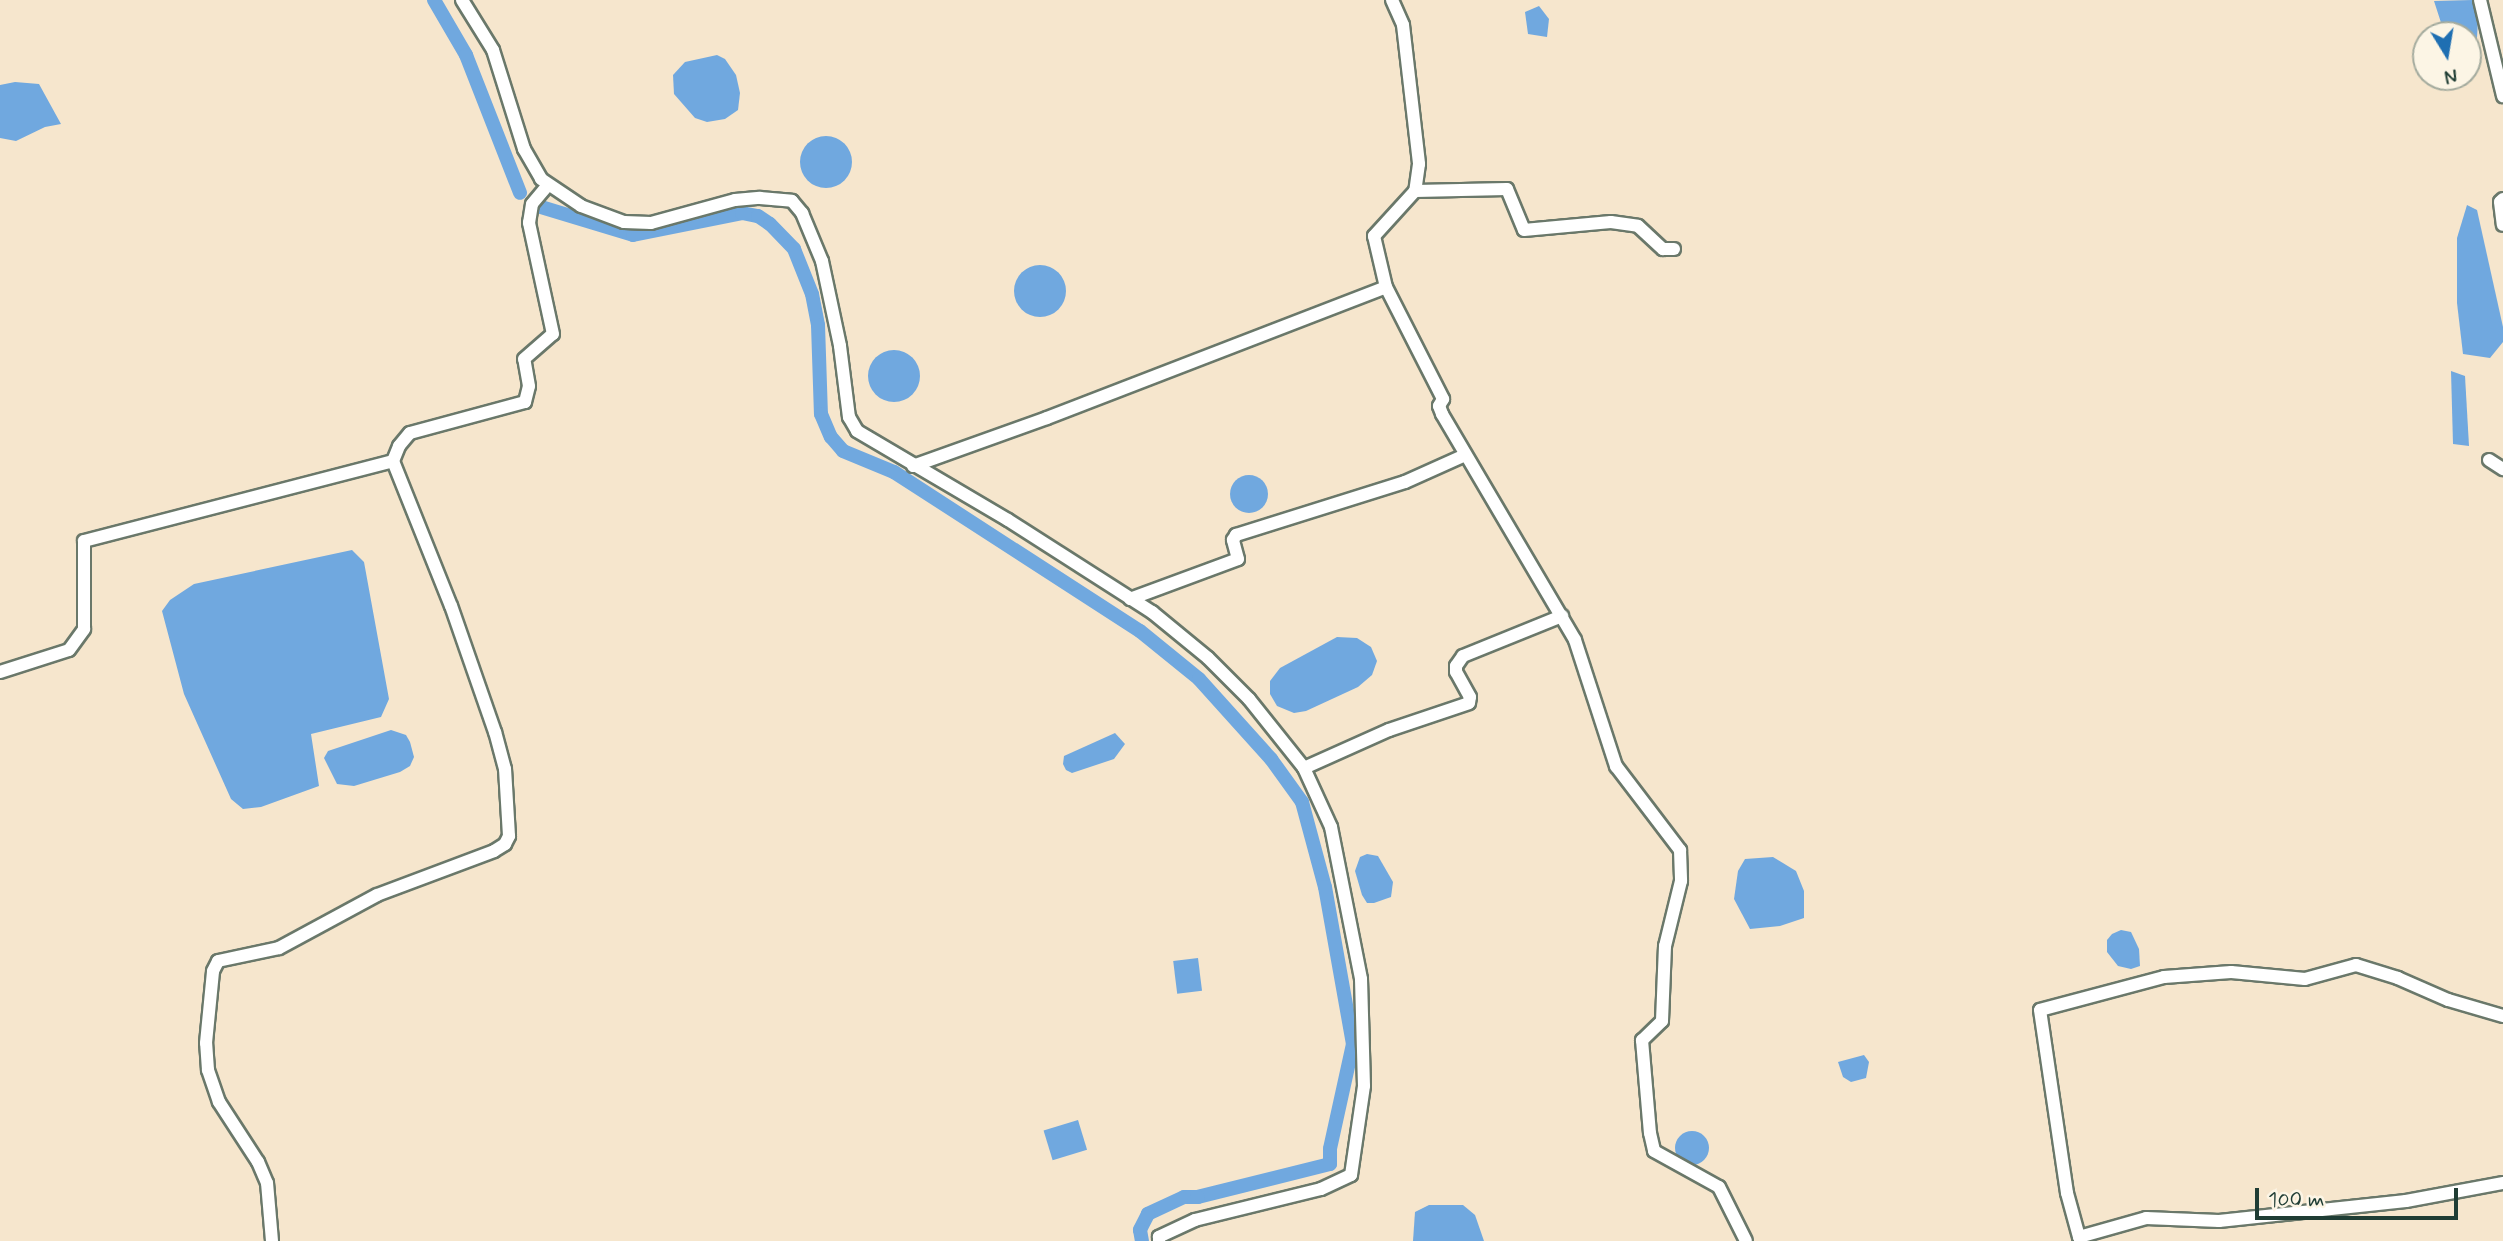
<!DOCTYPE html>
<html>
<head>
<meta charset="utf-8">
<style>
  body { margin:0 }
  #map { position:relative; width:2503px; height:1241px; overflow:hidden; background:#f6e6cd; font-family:Mynerve,sans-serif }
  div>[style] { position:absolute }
  .water>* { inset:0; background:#70a8df; transform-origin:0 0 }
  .round { border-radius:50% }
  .canal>* { height:14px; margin:-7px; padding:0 7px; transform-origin:7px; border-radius:7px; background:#70a8df }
  .roads { filter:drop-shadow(2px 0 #6a786a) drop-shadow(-2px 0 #6a786a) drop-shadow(0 2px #6a786a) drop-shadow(0 -2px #6a786a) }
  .minor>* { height:12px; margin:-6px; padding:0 6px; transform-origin:6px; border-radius:6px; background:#fff }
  span { translate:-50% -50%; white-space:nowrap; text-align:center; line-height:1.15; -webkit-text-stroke:7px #fcf5e5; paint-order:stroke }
  .north { position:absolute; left:2412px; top:21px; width:70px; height:70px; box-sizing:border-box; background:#fcf5e5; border:2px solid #a4ab9e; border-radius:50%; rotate:169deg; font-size:19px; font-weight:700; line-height:28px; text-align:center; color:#1f3d34 }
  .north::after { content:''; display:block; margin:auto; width:24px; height:32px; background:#1f6fb2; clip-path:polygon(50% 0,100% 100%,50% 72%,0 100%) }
  .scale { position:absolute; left:2255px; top:1188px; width:203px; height:32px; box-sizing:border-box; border:4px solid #1f3d34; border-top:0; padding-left:9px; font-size:21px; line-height:24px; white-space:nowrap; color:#1f3d34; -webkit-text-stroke:5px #fcf5e5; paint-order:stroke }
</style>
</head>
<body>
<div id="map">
  <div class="water">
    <div style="clip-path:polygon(2472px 0,2478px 19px,2477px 38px,2468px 40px,2468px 35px,2445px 35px,2434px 1px)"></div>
    <div style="clip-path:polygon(1539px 6px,1549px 19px,1547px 37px,1528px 34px,1525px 12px)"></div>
    <div style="clip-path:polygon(717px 55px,725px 59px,736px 75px,740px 93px,738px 110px,725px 119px,707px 122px,695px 118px,674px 94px,673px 75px,685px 62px)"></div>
    <div style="clip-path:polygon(15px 82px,39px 84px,61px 124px,45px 127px,16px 141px,0 138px,0 85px)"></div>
    <div class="round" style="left:800px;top:136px;width:52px;height:52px"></div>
    <div style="clip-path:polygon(2467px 205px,2477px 210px,2503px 327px,2503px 342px,2490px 358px,2463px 354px,2457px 303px,2457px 238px)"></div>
    <div class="round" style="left:1014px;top:265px;width:52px;height:52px"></div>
    <div class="round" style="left:868px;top:350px;width:52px;height:52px"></div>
    <div style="clip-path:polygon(2451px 371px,2465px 376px,2469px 446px,2453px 444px)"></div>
    <div class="round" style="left:1230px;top:475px;width:38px;height:38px"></div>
    <div style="clip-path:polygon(352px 550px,364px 562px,389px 699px,381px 717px,311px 734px,319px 786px,261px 807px,243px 809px,231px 799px,184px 694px,162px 611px,170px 600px,194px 584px)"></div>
    <div style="clip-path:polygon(1337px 637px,1357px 638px,1371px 647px,1377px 661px,1372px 675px,1358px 687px,1306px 711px,1294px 713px,1277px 706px,1270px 694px,1270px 681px,1280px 668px)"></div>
    <div style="clip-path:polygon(391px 730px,406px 735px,410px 742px,414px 757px,410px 766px,400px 772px,354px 786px,337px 784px,324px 758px,328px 751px)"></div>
    <div style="clip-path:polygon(1115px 733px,1125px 744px,1114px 759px,1072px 773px,1066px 770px,1063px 764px,1064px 756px)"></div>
    <div style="clip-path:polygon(1367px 854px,1378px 856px,1393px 882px,1391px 897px,1374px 903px,1367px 903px,1362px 895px,1355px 871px,1360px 857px)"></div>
    <div style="clip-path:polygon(1773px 857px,1796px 871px,1804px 891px,1804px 918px,1780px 926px,1750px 929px,1734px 899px,1738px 871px,1745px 859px)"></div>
    <div style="clip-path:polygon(2121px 930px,2131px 932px,2139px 949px,2140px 966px,2131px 969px,2118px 966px,2107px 952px,2107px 940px,2112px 934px)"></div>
    <div style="left:1198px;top:958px;width:33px;height:25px;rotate:83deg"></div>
    <div style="clip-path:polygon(1864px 1055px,1869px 1062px,1866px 1078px,1851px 1082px,1843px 1077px,1838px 1062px)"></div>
    <div style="left:1078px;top:1120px;width:31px;height:36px;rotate:73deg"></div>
    <div class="round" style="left:1675px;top:1131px;width:34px;height:34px"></div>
    <div style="clip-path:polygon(1429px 1205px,1463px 1205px,1475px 1215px,1484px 1241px,1413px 1241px,1415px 1212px)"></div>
  </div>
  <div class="canal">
    <div style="left:434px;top:0;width:64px;rotate:59.8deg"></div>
    <div style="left:466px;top:55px;width:148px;rotate:68.6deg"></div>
    <div style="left:541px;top:207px;width:96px;rotate:16.9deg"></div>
    <div style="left:633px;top:235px;width:111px;rotate:-11.4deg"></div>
    <div style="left:742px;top:213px;width:16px;rotate:11deg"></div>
    <div style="left:758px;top:216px;width:14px;rotate:34deg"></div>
    <div style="left:770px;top:224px;width:35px;rotate:46deg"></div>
    <div style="left:794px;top:249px;width:48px;rotate:68.2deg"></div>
    <div style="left:812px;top:294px;width:32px;rotate:79deg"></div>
    <div style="left:818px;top:325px;width:89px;rotate:88.1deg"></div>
    <div style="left:821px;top:414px;width:25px;rotate:67deg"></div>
    <div style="left:831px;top:437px;width:18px;rotate:49deg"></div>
    <div style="left:843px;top:451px;width:55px;rotate:22.4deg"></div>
    <div style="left:894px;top:472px;width:293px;rotate:32.9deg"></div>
    <div style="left:1140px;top:631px;width:76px;rotate:39.1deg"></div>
    <div style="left:1199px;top:679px;width:108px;rotate:48deg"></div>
    <div style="left:1271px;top:759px;width:53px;rotate:54.2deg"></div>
    <div style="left:1302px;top:802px;width:88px;rotate:74.9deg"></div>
    <div style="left:1325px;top:887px;width:159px;rotate:79.9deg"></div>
    <div style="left:1353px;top:1044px;width:107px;rotate:102.4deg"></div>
    <div style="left:1330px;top:1149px;width:15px;rotate:90deg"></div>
    <div style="left:1330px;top:1164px;width:136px;rotate:166deg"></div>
    <div style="left:1198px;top:1197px;width:14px;rotate:180deg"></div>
    <div style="left:1184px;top:1197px;width:40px;rotate:155deg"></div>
    <div style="left:1148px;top:1214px;width:18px;rotate:117deg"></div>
    <div style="left:1140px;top:1230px;width:11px;rotate:80deg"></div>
  </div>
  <div class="roads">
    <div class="minor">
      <div style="left:462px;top:0;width:59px;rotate:58.2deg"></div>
      <div style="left:493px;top:50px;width:104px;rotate:72.6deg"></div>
      <div style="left:524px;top:149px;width:34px;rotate:60deg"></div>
      <div style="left:541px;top:179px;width:48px;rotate:34deg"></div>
      <div style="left:581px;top:206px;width:46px;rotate:20.4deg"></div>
      <div style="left:624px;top:222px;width:27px;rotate:2deg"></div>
      <div style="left:651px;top:223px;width:87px;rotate:-15.3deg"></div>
      <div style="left:735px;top:200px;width:25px;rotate:-5deg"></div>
      <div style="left:760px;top:198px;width:32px;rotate:5deg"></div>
      <div style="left:792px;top:201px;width:16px;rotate:50deg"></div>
      <div style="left:802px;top:213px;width:52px;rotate:67.4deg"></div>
      <div style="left:822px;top:261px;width:87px;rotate:78deg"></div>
      <div style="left:840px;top:346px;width:72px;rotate:82.8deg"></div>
      <div style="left:849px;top:417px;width:16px;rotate:60deg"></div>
      <div style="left:857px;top:431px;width:175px;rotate:30.5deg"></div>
      <div style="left:1008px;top:520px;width:171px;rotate:32.6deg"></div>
      <div style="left:1152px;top:612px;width:72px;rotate:39.4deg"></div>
      <div style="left:1208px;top:658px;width:58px;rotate:45deg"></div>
      <div style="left:1249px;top:699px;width:88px;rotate:51.4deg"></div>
      <div style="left:1304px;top:768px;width:65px;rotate:65.4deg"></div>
      <div style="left:1331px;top:827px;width:155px;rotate:78.8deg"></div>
      <div style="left:1361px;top:979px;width:107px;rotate:88.4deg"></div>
      <div style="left:1364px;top:1086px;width:90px;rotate:98.3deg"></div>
      <div style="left:1351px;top:1175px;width:33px;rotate:155deg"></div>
      <div style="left:1321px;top:1189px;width:130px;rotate:166.2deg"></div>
      <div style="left:1195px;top:1220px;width:40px;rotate:155deg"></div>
      <div style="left:1159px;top:1237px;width:4px;rotate:90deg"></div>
      <div style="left:1392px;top:0;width:27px;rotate:66deg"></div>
      <div style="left:1403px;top:25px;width:140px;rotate:83.4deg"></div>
      <div style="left:1419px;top:164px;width:27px;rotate:98deg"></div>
      <div style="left:1415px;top:191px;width:61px;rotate:132.3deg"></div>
      <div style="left:1374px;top:236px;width:52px;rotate:76.8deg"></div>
      <div style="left:1386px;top:287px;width:126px;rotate:63deg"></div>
      <div style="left:1443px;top:399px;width:8px;rotate:120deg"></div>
      <div style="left:1439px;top:406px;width:9px;rotate:69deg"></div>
      <div style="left:1442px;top:414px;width:262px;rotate:59.5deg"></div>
      <div style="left:1575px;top:640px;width:133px;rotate:72deg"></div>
      <div style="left:1616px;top:766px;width:106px;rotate:52.7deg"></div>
      <div style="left:1680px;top:850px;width:31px;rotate:88deg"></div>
      <div style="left:1681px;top:881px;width:67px;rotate:103.8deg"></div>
      <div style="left:1665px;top:946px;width:75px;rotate:92.3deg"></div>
      <div style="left:1662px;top:1021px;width:28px;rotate:136deg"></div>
      <div style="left:1642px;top:1040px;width:93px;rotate:85.1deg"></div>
      <div style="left:1650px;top:1133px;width:18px;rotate:77deg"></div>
      <div style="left:1654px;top:1151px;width:74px;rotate:29deg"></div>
      <div style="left:1719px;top:1187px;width:60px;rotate:63.4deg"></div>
      <div style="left:2480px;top:0;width:99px;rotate:76.5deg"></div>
      <div style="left:1415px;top:191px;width:92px;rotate:-1.2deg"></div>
      <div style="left:1507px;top:189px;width:44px;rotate:67.5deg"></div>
      <div style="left:1524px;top:230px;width:87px;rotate:-5.3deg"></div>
      <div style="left:1611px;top:222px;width:27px;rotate:8deg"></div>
      <div style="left:1638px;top:226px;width:34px;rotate:43deg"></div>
      <div style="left:1663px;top:249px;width:11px"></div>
      <div style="left:2503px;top:199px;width:4px;rotate:135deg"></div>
      <div style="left:2500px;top:202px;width:23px;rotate:83deg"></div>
      <div style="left:2489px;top:460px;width:17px;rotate:33deg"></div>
      <div style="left:913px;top:466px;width:142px;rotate:-19.7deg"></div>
      <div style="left:1047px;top:418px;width:363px;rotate:-21.1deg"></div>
      <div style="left:1130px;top:599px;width:115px;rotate:-20.3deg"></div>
      <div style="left:1238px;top:559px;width:20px;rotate:-105deg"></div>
      <div style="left:1233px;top:540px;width:6px;rotate:-59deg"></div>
      <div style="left:1236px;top:535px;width:177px;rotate:-17.4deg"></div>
      <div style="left:1405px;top:482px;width:66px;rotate:-24.2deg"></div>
      <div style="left:0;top:672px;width:72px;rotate:-17.7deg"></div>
      <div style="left:69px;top:650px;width:26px;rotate:-54deg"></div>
      <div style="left:84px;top:629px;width:88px;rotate:-90deg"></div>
      <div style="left:84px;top:541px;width:319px;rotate:-14.5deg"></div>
      <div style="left:1304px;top:768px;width:93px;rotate:-24.1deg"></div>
      <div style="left:1389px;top:730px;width:84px;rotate:-18.6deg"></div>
      <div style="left:1469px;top:703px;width:6px;rotate:-81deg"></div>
      <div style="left:1470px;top:697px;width:29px;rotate:-119deg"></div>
      <div style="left:1456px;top:672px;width:6px;rotate:-90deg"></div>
      <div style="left:1456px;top:666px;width:12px;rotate:-55deg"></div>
      <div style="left:1463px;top:656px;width:107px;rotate:-22deg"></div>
      <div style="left:2503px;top:1016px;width:57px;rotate:-163.8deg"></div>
      <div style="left:2448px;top:1000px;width:55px;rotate:-156.3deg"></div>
      <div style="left:2398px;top:978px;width:44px;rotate:-162.8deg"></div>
      <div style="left:2356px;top:965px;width:53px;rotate:164.6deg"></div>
      <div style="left:2305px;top:979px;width:74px;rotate:-174.6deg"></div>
      <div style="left:2231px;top:972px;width:67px;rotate:175.7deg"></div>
      <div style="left:2164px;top:977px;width:128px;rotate:165.1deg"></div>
      <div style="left:2040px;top:1010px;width:185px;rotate:81.6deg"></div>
      <div style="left:2067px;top:1193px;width:46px;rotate:74.7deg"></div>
      <div style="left:2079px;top:1237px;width:70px;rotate:-15.8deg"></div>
      <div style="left:2146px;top:1218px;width:73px;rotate:2.4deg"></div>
      <div style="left:2219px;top:1221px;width:188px;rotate:-6.1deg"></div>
      <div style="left:2406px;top:1201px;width:99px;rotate:-10.5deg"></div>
      <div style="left:272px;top:1241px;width:58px;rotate:-94.9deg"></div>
      <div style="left:267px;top:1183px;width:23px;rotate:-113deg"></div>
      <div style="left:258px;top:1162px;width:72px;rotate:-123deg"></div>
      <div style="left:219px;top:1102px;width:34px;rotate:-109deg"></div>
      <div style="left:208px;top:1070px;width:27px;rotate:-94deg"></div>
      <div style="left:206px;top:1043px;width:72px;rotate:-84.4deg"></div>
      <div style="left:213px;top:971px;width:11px;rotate:-63deg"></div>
      <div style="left:218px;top:961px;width:62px;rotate:-12deg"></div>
      <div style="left:279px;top:948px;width:111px;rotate:-28.4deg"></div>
      <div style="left:377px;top:895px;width:125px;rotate:-20.6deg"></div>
      <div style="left:494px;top:851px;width:13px;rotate:-32deg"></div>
      <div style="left:505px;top:844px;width:9px;rotate:-63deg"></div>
      <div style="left:509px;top:836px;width:67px;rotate:-93.4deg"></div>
      <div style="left:505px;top:769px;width:38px;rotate:-105deg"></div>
      <div style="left:495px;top:732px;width:133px;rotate:-109.2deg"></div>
      <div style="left:451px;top:606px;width:156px;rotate:-111.8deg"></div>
      <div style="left:393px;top:461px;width:16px;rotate:-68deg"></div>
      <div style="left:399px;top:446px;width:17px;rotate:-50deg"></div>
      <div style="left:410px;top:433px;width:119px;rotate:-15.1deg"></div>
      <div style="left:525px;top:402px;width:16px;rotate:-76deg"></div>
      <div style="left:529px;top:386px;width:27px;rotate:-100deg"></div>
      <div style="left:524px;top:359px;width:38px;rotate:-41deg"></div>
      <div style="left:553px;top:334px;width:114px;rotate:-102.2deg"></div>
      <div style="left:529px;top:223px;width:19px;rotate:-81deg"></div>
      <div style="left:532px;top:204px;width:25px;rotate:-50deg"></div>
    </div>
  </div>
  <div class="north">N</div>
  <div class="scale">100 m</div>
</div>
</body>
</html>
